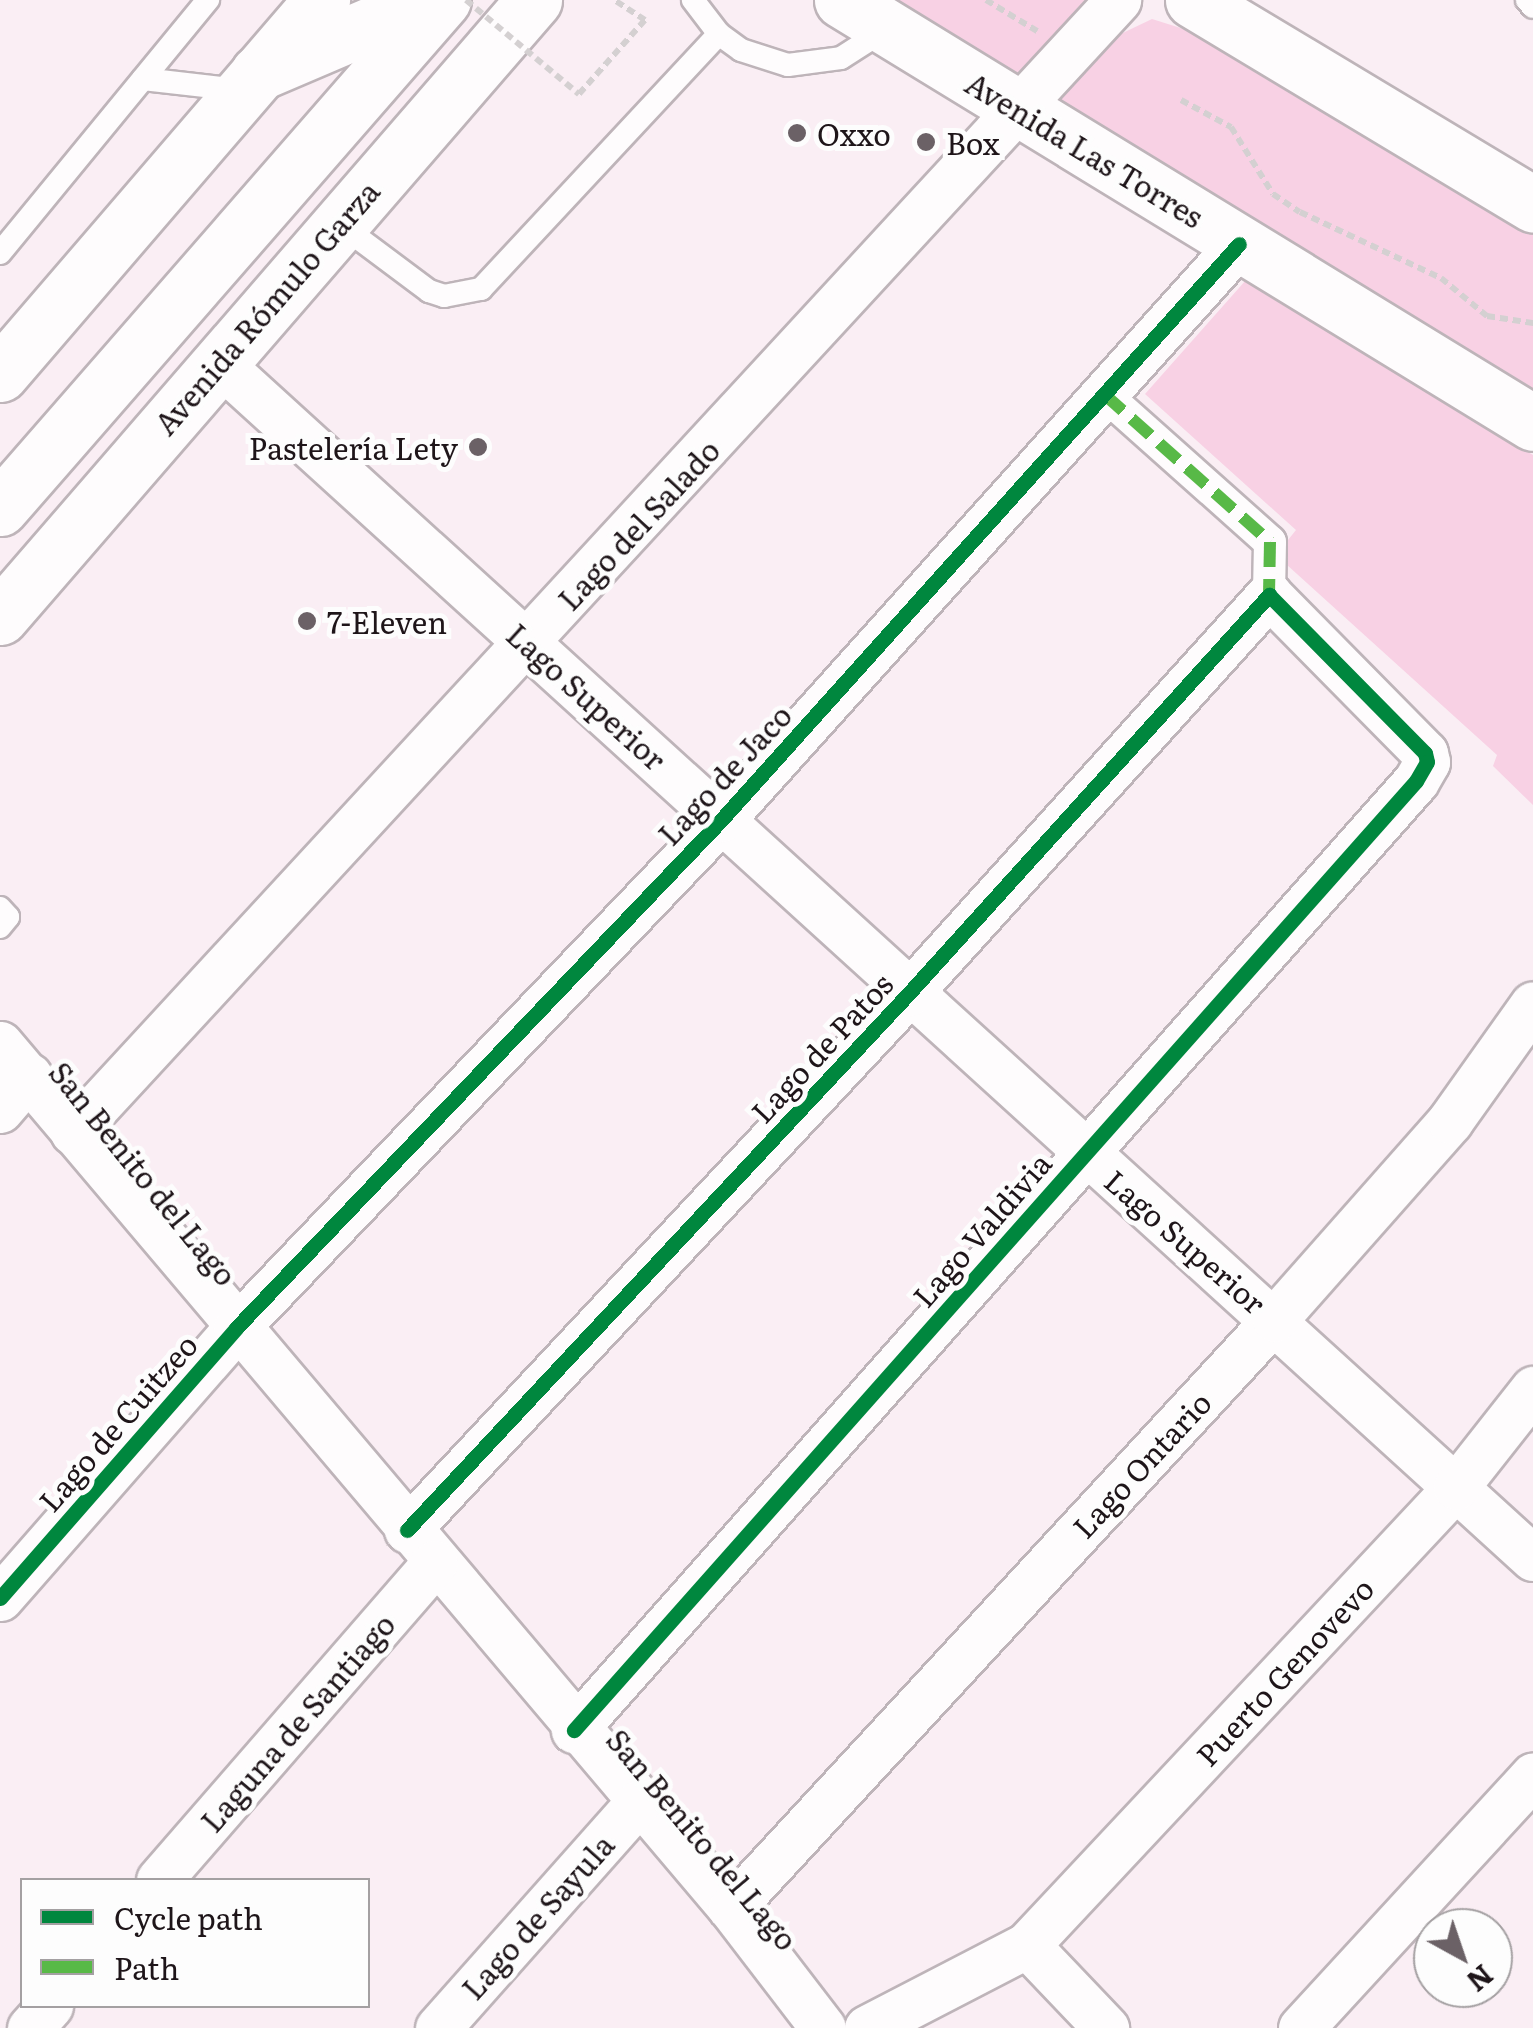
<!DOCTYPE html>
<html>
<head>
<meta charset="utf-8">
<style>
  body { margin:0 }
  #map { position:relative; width:1533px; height:2028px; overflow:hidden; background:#faeef4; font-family:Literata,serif }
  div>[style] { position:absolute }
  .green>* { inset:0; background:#f8d1e4 }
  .path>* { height:6px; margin-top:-3px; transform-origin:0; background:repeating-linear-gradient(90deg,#d4d0d1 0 8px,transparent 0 13px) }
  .roads { filter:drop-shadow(2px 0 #beb4b9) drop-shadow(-2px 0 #beb4b9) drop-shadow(0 2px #beb4b9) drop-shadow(0 -2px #beb4b9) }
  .service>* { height:22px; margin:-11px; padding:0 11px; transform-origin:11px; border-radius:11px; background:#fefcfd }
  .pedestrian>* { height:32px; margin:-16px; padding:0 16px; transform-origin:16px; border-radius:16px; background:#fefcfd }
  .minor>* { height:45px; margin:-22.5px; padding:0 22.5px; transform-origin:22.5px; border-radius:22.5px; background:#fefcfd }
  .tertiary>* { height:55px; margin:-27.5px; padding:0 27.5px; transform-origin:27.5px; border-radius:27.5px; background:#fefcfd }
  .primary>* { height:55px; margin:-27.5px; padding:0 27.5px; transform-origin:27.5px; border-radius:27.5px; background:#fefcfd }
  .path-bridge>* { height:6px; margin-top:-3px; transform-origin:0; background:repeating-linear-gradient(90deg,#d4d0d1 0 8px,transparent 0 13px) }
  .quiet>* { height:12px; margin-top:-6px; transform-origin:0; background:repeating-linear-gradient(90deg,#58b947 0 25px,transparent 0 37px) }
  .cycleway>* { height:15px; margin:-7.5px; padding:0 7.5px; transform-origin:7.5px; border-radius:7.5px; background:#00873e }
  .dots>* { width:28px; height:28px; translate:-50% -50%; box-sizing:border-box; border:5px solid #fdfdfd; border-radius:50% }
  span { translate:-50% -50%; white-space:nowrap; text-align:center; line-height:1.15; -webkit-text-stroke:10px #fdfdfd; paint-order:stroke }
  .poi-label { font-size:30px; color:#1e1519 }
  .left { translate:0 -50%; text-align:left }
  .right { translate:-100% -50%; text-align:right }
  .street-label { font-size:30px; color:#1e1519 }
  .legend { position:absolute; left:20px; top:1878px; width:350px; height:130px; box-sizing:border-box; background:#fdfdfd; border:2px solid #a4a0a2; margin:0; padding:12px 18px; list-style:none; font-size:30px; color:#1e1519 }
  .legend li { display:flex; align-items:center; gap:20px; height:50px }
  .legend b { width:50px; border:2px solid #a4a0a2 }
  .north { position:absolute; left:1413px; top:1908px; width:100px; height:100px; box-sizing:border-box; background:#fdfdfd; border:2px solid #a4a0a2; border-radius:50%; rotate:140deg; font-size:28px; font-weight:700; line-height:40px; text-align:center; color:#1e1519 }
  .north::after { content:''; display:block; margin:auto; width:35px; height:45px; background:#6b6166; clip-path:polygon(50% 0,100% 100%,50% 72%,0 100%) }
</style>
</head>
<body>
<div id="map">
  <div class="green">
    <div style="clip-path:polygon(880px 0,1087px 0,1024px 72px,1004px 77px)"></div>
    <div style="clip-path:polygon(1152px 19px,1260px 53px,1533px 226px,1533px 398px,1064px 112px,1060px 92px,1106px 41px)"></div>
    <div style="clip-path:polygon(1246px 280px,1533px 455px,1533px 805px,1493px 766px,1497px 755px,1276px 555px,1296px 530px,1145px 394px)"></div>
  </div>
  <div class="path">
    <div style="left:986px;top:0;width:60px;rotate:31.3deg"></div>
    <div style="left:579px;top:94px;width:99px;rotate:-48.3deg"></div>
    <div style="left:645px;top:20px;width:37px;rotate:-147deg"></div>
    <div style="left:1181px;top:100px;width:57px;rotate:28.4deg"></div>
    <div style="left:1231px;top:127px;width:79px;rotate:57.9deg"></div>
    <div style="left:1273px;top:194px;width:32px;rotate:34deg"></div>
    <div style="left:1300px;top:212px;width:156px;rotate:25.1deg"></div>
    <div style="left:1441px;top:278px;width:60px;rotate:39.6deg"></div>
    <div style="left:1487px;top:316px;width:47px;rotate:8.7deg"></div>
  </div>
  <div class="roads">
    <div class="service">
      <div style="left:1527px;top:0;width:9px;rotate:49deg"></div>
      <div style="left:719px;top:34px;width:27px;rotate:36deg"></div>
      <div style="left:741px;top:50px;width:49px;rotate:17.7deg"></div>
      <div style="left:788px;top:65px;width:53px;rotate:-7.5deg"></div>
      <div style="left:841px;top:58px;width:56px;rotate:-32.6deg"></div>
      <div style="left:143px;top:79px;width:98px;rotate:6.5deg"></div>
      <div style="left:338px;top:223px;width:114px;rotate:36.8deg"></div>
      <div style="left:429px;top:291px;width:16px;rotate:18deg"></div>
      <div style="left:444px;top:296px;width:38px;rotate:-11deg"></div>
      <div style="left:481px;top:289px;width:349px;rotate:-47deg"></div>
      <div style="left:719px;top:34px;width:43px;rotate:-127.4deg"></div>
      <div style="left:0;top:253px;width:328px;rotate:-50.6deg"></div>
      <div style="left:0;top:908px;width:12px;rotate:48deg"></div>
      <div style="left:8px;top:917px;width:13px;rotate:129deg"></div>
    </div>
    <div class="pedestrian">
      <div style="left:1104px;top:394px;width:222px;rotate:41.7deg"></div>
      <div style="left:1270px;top:542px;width:53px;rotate:91.1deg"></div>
    </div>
    <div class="minor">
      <div style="left:217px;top:361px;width:1779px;rotate:42.29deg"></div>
      <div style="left:0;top:1044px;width:1132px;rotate:49.77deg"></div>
      <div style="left:731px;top:1908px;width:151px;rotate:52.5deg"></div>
      <div style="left:0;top:1110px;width:45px;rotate:-49.5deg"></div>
      <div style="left:73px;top:1132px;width:1541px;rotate:-47.29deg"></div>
      <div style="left:407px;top:1530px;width:735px;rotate:-46.93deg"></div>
      <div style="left:909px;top:993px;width:537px;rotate:-47.87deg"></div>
      <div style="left:1269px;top:595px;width:222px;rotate:45.4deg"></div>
      <div style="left:1425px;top:753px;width:9px;rotate:77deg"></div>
      <div style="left:1427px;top:762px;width:22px;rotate:120deg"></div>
      <div style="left:1416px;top:781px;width:1269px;rotate:131.58deg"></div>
      <div style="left:0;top:1598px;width:359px;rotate:-48.8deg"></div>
      <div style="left:236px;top:1328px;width:704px;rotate:-46.32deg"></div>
      <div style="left:722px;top:819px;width:773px;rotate:-48.04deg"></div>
      <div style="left:159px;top:1880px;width:420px;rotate:-49deg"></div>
      <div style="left:731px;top:1908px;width:802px;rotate:-47.27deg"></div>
      <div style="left:1275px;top:1319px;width:264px;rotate:-48.5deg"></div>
      <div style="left:1450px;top:1121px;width:143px;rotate:-54.6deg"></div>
      <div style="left:1027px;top:1945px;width:115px;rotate:46.4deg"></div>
      <div style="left:30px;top:2028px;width:30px;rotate:-48deg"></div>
      <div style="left:438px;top:2028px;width:300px;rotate:-48.4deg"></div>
      <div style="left:867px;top:2028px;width:180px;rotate:-27.4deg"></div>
      <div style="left:1027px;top:1945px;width:628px;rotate:-46.87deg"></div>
      <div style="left:1456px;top:1487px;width:125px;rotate:-51.8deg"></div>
      <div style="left:1301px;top:2028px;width:343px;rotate:-47.4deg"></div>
    </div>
    <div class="tertiary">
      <div style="left:842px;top:0;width:810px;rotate:31.47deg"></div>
      <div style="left:1193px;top:0;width:397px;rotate:31deg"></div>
      <div style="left:0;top:374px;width:494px;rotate:-49.3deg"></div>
    </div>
    <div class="primary">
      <div style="left:258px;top:73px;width:186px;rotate:-23.1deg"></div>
      <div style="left:0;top:508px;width:674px;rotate:-48.91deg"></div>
      <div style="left:0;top:617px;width:816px;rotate:-49.12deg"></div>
    </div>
  </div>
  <div class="path-bridge">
    <div style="left:466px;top:0;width:147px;rotate:39.8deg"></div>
  </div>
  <div class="quiet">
    <div style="left:1104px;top:394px;width:222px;rotate:41.7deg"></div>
    <div style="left:1270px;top:542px;width:53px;rotate:91.1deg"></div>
  </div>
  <div class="cycleway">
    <div style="left:407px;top:1530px;width:735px;rotate:-46.93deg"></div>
    <div style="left:909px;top:993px;width:537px;rotate:-47.87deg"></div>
    <div style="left:1269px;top:595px;width:222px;rotate:45.4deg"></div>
    <div style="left:1425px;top:753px;width:9px;rotate:77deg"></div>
    <div style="left:1427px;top:762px;width:22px;rotate:120deg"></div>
    <div style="left:1416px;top:781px;width:1269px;rotate:131.58deg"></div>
    <div style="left:0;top:1598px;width:359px;rotate:-48.8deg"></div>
    <div style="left:236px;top:1328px;width:704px;rotate:-46.32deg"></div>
    <div style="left:722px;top:819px;width:773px;rotate:-48.04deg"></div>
  </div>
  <div class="dots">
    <div style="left:797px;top:133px;background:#6b6166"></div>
    <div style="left:926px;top:142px;background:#6b6166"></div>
    <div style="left:478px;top:447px;background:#6b6166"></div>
    <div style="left:307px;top:621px;background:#6b6166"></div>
  </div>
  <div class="poi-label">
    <span class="left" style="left:817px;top:133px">Oxxo</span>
    <span class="left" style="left:946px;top:142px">Box</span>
    <span class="right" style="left:458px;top:447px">Pastelería Lety</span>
    <span class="left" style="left:327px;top:621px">7-Eleven</span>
  </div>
  <div class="street-label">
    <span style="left:1085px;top:149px;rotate:31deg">Avenida Las Torres</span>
    <span style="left:266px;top:307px;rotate:-49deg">Avenida Rómulo Garza</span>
    <span style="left:638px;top:524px;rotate:-47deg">Lago del Salado</span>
    <span style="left:587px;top:696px;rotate:42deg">Lago Superior</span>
    <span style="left:724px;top:774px;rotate:-47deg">Lago de Jaco</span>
    <span style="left:821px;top:1047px;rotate:-47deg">Lago de Patos</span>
    <span style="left:144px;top:1173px;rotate:51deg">San Benito del Lago</span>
    <span style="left:981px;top:1229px;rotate:-49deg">Lago Valdivia</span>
    <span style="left:1186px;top:1241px;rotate:41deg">Lago Superior</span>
    <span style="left:117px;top:1422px;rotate:-49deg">Lago de Cuitzeo</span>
    <span style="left:1141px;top:1464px;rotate:-47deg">Lago Ontario</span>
    <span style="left:1284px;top:1671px;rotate:-47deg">Puerto Genovevo</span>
    <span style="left:297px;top:1722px;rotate:-49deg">Laguna de Santiago</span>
    <span style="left:703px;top:1839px;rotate:50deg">San Benito del Lago</span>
    <span style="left:537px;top:1916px;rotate:-48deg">Lago de Sayula</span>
  </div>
  <ul class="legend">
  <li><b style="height:12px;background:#00873e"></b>Cycle path</li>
  <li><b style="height:12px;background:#58b947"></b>Path</li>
  </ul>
  <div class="north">N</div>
</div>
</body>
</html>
